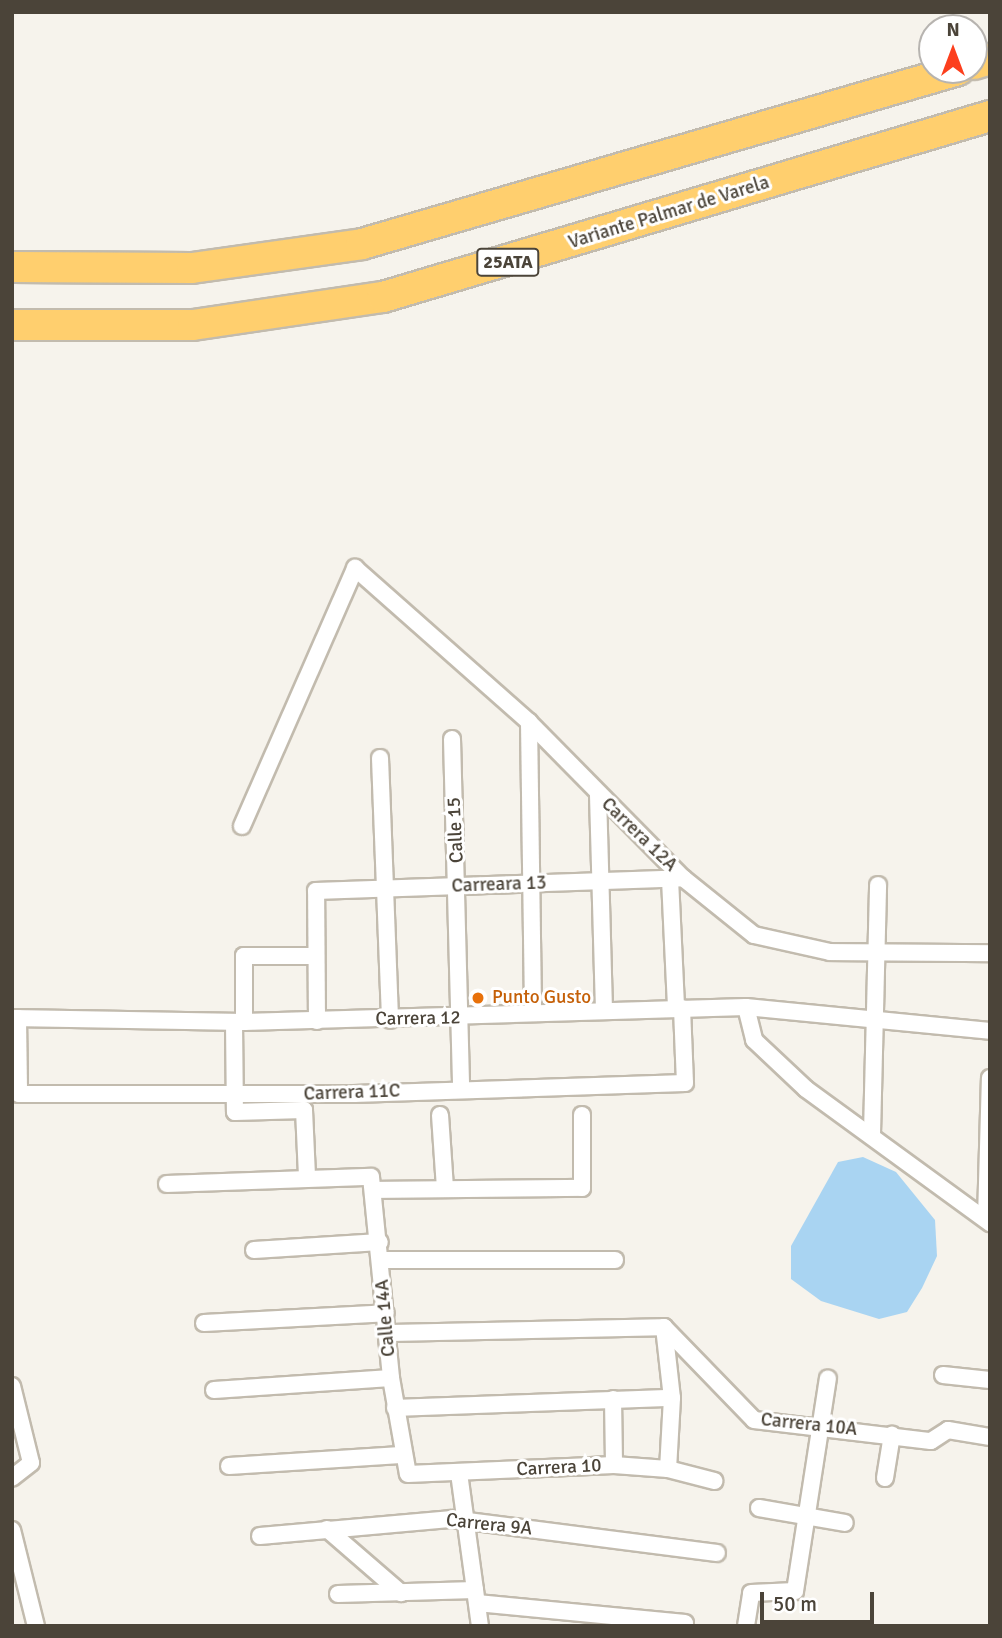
<!DOCTYPE html>
<html>
<head>
<meta charset="utf-8">
<style>
  body { margin:0 }
  #map { position:relative; width:1002px; height:1638px; overflow:hidden; background:#f6f3ec; font-family:Signika,sans-serif }
  div>[style] { position:absolute }
  .water>* { inset:0; background:#a9d4f2 }
  .roads { filter:drop-shadow(2px 0 #c2bbae) drop-shadow(-2px 0 #c2bbae) drop-shadow(0 2px #c2bbae) drop-shadow(0 -2px #c2bbae) }
  .street>* { height:16px; margin:-8px; padding:0 8px; transform-origin:8px; border-radius:8px; background:#fff }
  .highway>* { height:30px; margin:-15px; padding:0 15px; transform-origin:15px; border-radius:15px; background:#ffcf6e }
  .dots>* { width:19px; height:19px; translate:-50% -50%; box-sizing:border-box; border:4px solid #fff; border-radius:50% }
  span { translate:-50% -50%; white-space:nowrap; text-align:center; line-height:1.15; -webkit-text-stroke:6px #fff; paint-order:stroke }
  .shield-label span { padding:2px 5px; background:#fff; border:2px solid; border-radius:5px; -webkit-text-stroke-width:0 }
  .shield-label { font-size:18px; color:#4b4439; font-weight:700 }
  .street-label { font-size:19px; color:#4b4439 }
  .food-label { font-size:19px; color:#c56008 }
  .left { translate:0 -50%; text-align:left }
  .frame { position:absolute; inset:0; border:14px solid #4b4439; pointer-events:none }
  .north { position:absolute; left:918px; top:14px; width:70px; height:70px; box-sizing:border-box; background:#fff; border:2px solid #b7b4b0; border-radius:50%; rotate:0deg; font-size:19px; font-weight:700; line-height:28px; text-align:center; color:#4b4439 }
  .north::after { content:''; display:block; margin:auto; width:24px; height:32px; background:#fc3f1d; clip-path:polygon(50% 0,100% 100%,50% 72%,0 100%) }
  .scale { position:absolute; left:760px; top:1592px; width:114px; height:32px; box-sizing:border-box; border:4px solid #4b4439; border-top:0; padding-left:9px; font-size:21px; line-height:24px; white-space:nowrap; color:#4b4439; -webkit-text-stroke:5px #fff; paint-order:stroke }
</style>
</head>
<body>
<div id="map">
  <div class="water">
    <div style="clip-path:polygon(863px 1157px,896px 1172px,935px 1220px,937px 1256px,922px 1288px,907px 1312px,879px 1319px,821px 1301px,791px 1279px,791px 1246px,838px 1162px)"></div>
  </div>
  <div class="roads">
    <div class="street">
      <div style="left:529px;top:722px;width:291px;rotate:89.2deg"></div>
      <div style="left:452px;top:739px;width:350px;rotate:88.5deg"></div>
      <div style="left:380px;top:758px;width:262px;rotate:87.8deg"></div>
      <div style="left:598px;top:795px;width:215px;rotate:88.4deg"></div>
      <div style="left:242px;top:826px;width:282px;rotate:-66.3deg"></div>
      <div style="left:355px;top:568px;width:232px;rotate:41.5deg"></div>
      <div style="left:529px;top:722px;width:219px;rotate:45.4deg"></div>
      <div style="left:683px;top:878px;width:91px;rotate:38.8deg"></div>
      <div style="left:754px;top:935px;width:78px;rotate:12.6deg"></div>
      <div style="left:830px;top:952px;width:160px;rotate:0.4deg"></div>
      <div style="left:670px;top:879px;width:128px;rotate:87.3deg"></div>
      <div style="left:746px;top:1007px;width:34px;rotate:76deg"></div>
      <div style="left:754px;top:1040px;width:71px;rotate:43.3deg"></div>
      <div style="left:806px;top:1089px;width:228px;rotate:36.1deg"></div>
      <div style="left:12px;top:1018px;width:232px;rotate:1deg"></div>
      <div style="left:244px;top:1022px;width:502px;rotate:-1.71deg"></div>
      <div style="left:746px;top:1007px;width:245px;rotate:5.6deg"></div>
      <div style="left:18px;top:1018px;width:76px;rotate:89.2deg"></div>
      <div style="left:19px;top:1094px;width:335px"></div>
      <div style="left:354px;top:1094px;width:331px;rotate:-1.9deg"></div>
      <div style="left:685px;top:1083px;width:75px;rotate:-92.3deg"></div>
      <div style="left:317px;top:1021px;width:130px;rotate:-90.4deg"></div>
      <div style="left:316px;top:891px;width:367px;rotate:-2deg"></div>
      <div style="left:234px;top:1022px;width:90px;rotate:89.4deg"></div>
      <div style="left:235px;top:1112px;width:69px;rotate:-1.7deg"></div>
      <div style="left:304px;top:1110px;width:67px;rotate:87.4deg"></div>
      <div style="left:244px;top:1022px;width:66px;rotate:-90deg"></div>
      <div style="left:244px;top:956px;width:71px"></div>
      <div style="left:440px;top:1115px;width:74px;rotate:86.1deg"></div>
      <div style="left:872px;top:1134px;width:249px;rotate:-88.6deg"></div>
      <div style="left:167px;top:1184px;width:204px;rotate:-2deg"></div>
      <div style="left:371px;top:1177px;width:202px;rotate:84.3deg"></div>
      <div style="left:391px;top:1378px;width:97px;rotate:80deg"></div>
      <div style="left:408px;top:1474px;width:206px;rotate:-2.5deg"></div>
      <div style="left:614px;top:1465px;width:54px;rotate:4.2deg"></div>
      <div style="left:668px;top:1469px;width:48px;rotate:14.6deg"></div>
      <div style="left:376px;top:1190px;width:206px;rotate:-0.6deg"></div>
      <div style="left:582px;top:1188px;width:73px;rotate:-90deg"></div>
      <div style="left:986px;top:1219px;width:141px;rotate:-88.4deg"></div>
      <div style="left:254px;top:1250px;width:126px;rotate:-3.6deg"></div>
      <div style="left:381px;top:1260px;width:234px"></div>
      <div style="left:204px;top:1323px;width:182px;rotate:-3.1deg"></div>
      <div style="left:664px;top:1327px;width:129px;rotate:45.9deg"></div>
      <div style="left:754px;top:1420px;width:178px;rotate:6.8deg"></div>
      <div style="left:931px;top:1441px;width:20px;rotate:-33deg"></div>
      <div style="left:948px;top:1430px;width:43px;rotate:9.5deg"></div>
      <div style="left:664px;top:1327px;width:71px;rotate:83.6deg"></div>
      <div style="left:672px;top:1398px;width:71px;rotate:93.2deg"></div>
      <div style="left:387px;top:1333px;width:277px;rotate:-1.2deg"></div>
      <div style="left:943px;top:1375px;width:47px;rotate:6.1deg"></div>
      <div style="left:12px;top:1386px;width:79px;rotate:76.1deg"></div>
      <div style="left:31px;top:1463px;width:24px;rotate:142deg"></div>
      <div style="left:214px;top:1390px;width:177px;rotate:-3.9deg"></div>
      <div style="left:613px;top:1399px;width:66px;rotate:89.1deg"></div>
      <div style="left:395px;top:1408px;width:277px;rotate:-2.1deg"></div>
      <div style="left:229px;top:1466px;width:172px;rotate:-3.7deg"></div>
      <div style="left:459px;top:1473px;width:154px;rotate:82.2deg"></div>
      <div style="left:885px;top:1478px;width:44px;rotate:-80.8deg"></div>
      <div style="left:759px;top:1508px;width:87px;rotate:9.9deg"></div>
      <div style="left:327px;top:1529px;width:98px;rotate:40.9deg"></div>
      <div style="left:12px;top:1530px;width:99px;rotate:76deg"></div>
      <div style="left:260px;top:1536px;width:193px;rotate:-5.1deg"></div>
      <div style="left:452px;top:1519px;width:267px;rotate:7.3deg"></div>
      <div style="left:338px;top:1594px;width:137px;rotate:-1.7deg"></div>
      <div style="left:477px;top:1603px;width:209px;rotate:5.5deg"></div>
      <div style="left:746px;top:1626px;width:33px;rotate:-81deg"></div>
      <div style="left:751px;top:1593px;width:44px;rotate:-2.6deg"></div>
      <div style="left:795px;top:1591px;width:215px;rotate:-81.2deg"></div>
    </div>
    <div class="highway">
      <div style="left:974px;top:64px;width:17px;rotate:-17deg"></div>
      <div style="left:12px;top:267px;width:180px;rotate:0.3deg"></div>
      <div style="left:192px;top:268px;width:172px;rotate:-8deg"></div>
      <div style="left:362px;top:244px;width:621px;rotate:-16.27deg"></div>
      <div style="left:12px;top:325px;width:181px"></div>
      <div style="left:193px;top:325px;width:192px;rotate:-8.4deg"></div>
      <div style="left:383px;top:297px;width:633px;rotate:-16.6deg"></div>
    </div>
  </div>
  <div class="dots">
    <div style="left:478px;top:998px;background:#e8710a"></div>
  </div>
  <div class="shield-label">
    <span style="left:508px;top:262px">25ATA</span>
  </div>
  <div class="street-label">
    <span style="left:669px;top:213px;rotate:-17deg">Variante Palmar de Varela</span>
    <span style="left:456px;top:830px;rotate:-93deg">Calle 15</span>
    <span style="left:639px;top:835px;rotate:44deg">Carrera 12A</span>
    <span style="left:499px;top:885px;rotate:-2deg">Carreara 13</span>
    <span style="left:418px;top:1019px;rotate:-1deg">Carrera 12</span>
    <span style="left:352px;top:1093px;rotate:-2deg">Carrera 11C</span>
    <span style="left:386px;top:1318px;rotate:-95deg">Calle 14A</span>
    <span style="left:809px;top:1425px;rotate:6deg">Carrera 10A</span>
    <span style="left:559px;top:1468px;rotate:-3deg">Carrera 10</span>
    <span style="left:489px;top:1525px;rotate:6deg">Carrera 9A</span>
  </div>
  <div class="food-label">
    <span class="left" style="left:492px;top:998px">Punto Gusto</span>
  </div>
  <div class="frame"></div>
  <div class="north">N</div>
  <div class="scale">50 m</div>
</div>
</body>
</html>
